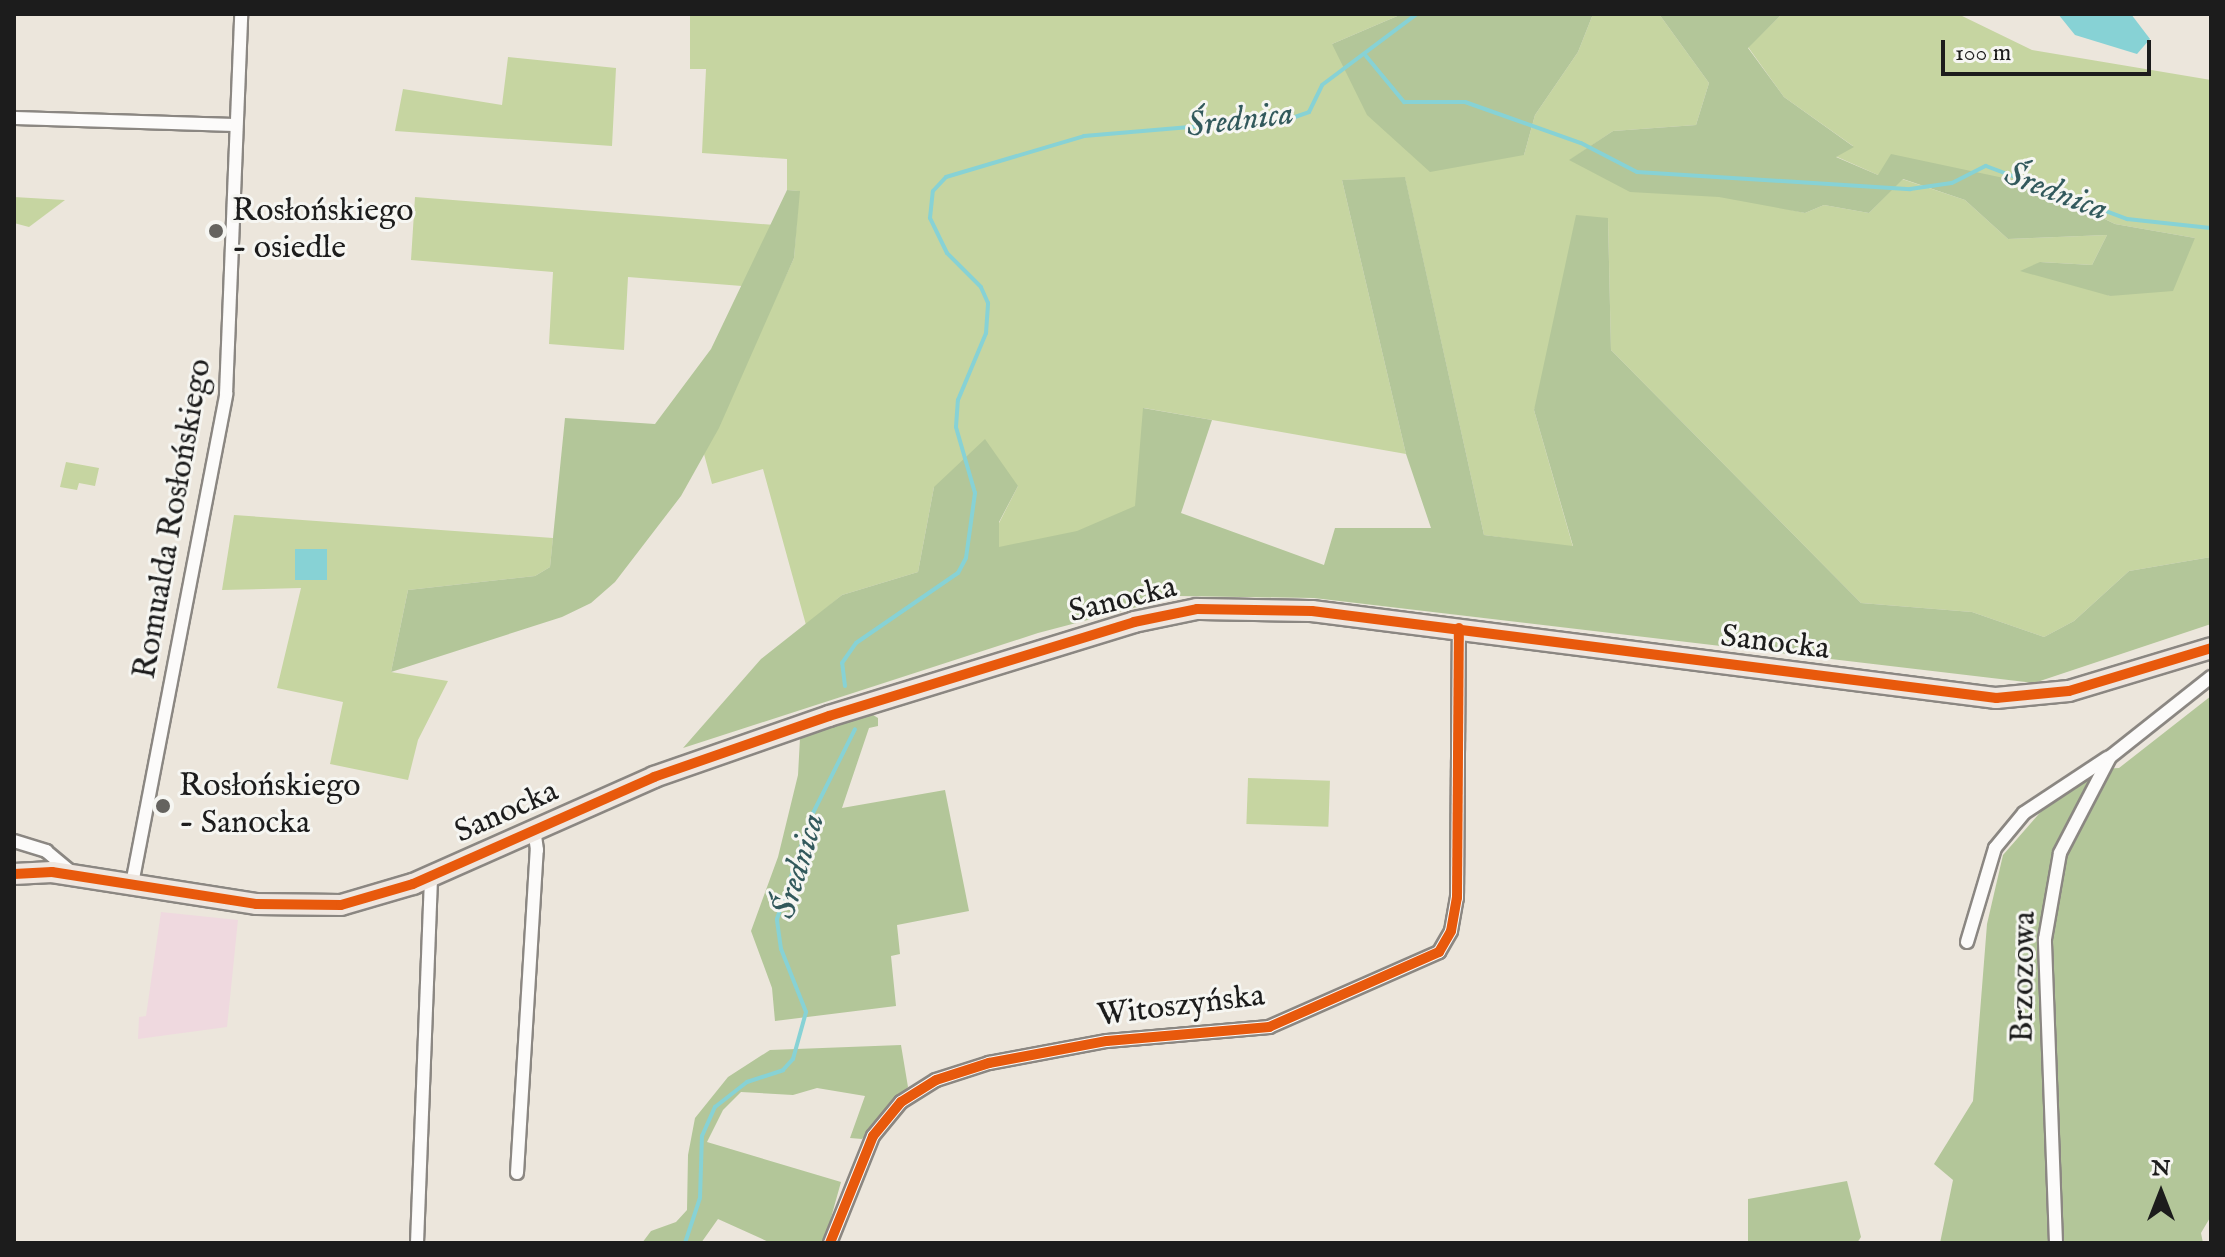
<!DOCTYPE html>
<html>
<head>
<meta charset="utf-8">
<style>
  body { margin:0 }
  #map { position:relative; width:2225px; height:1257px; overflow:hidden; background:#ece6dc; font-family:"IM FELL English",serif }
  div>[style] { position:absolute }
  .built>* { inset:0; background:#efd9df }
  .green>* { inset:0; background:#c6d5a1; transform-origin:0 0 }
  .forest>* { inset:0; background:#b3c699 }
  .water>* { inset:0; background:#87d2d5; transform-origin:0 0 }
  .stream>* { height:4px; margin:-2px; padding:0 2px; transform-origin:2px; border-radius:2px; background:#87d2d5 }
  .roads { filter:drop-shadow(2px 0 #8b8782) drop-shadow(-2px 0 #8b8782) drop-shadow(0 2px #8b8782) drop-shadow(0 -2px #8b8782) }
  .minor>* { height:12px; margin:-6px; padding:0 6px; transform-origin:6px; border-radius:6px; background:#fcfbfa }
  .primary>* { height:20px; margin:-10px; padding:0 10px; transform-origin:10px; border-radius:10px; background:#eee6df }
  .cycleway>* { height:10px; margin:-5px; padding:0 5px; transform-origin:5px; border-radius:5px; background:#e8590c }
  .dots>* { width:22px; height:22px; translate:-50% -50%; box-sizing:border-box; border:4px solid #f6f6f2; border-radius:50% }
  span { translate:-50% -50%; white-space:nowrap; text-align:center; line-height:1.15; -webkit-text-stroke:6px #f6f6f2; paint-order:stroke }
  .poi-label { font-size:32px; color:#1c1c1c }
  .left { translate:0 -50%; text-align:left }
  .street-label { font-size:32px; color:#1c1c1c }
  .water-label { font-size:34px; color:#32595c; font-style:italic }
  .frame { position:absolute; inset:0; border:16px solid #1c1c1c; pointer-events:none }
  .north { position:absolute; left:2121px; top:1153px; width:80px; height:80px; -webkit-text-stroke:6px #f6f6f2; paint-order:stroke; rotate:0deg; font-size:22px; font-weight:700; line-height:32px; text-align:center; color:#1c1c1c }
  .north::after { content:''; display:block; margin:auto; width:28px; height:36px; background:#1c1c1c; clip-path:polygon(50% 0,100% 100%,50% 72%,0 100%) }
  .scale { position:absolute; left:1941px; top:40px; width:210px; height:36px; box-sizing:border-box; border:4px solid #1c1c1c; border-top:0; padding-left:10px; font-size:24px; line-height:28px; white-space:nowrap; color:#1c1c1c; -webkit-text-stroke:6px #f6f6f2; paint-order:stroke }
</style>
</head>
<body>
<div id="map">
  <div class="built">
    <div style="clip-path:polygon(161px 912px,238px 920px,227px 1027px,138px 1039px,139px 1017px,146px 1016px)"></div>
  </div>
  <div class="green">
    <div style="clip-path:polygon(690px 14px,1402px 14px,1332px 44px,1524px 155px,1535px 115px,1578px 52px,1593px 14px,1659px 14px,1709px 83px,1696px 125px,1613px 131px,1570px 160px,1805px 213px,1824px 205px,1869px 213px,1902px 179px,1965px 200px,2008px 239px,2107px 235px,2092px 265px,2040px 262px,2110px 296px,2195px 238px,2115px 224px,2032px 184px,1878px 175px,1835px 156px,1853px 146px,1784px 97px,1748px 47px,1782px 14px,1958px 14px,2032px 50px,2211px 80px,2211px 557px,2129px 571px,2074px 621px,2044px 637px,1972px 612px,1861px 603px,1611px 350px,1608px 218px,1534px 410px,1573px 547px,1484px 535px,1405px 178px,1342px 180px,1406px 454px,1144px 408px,1138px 534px,999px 548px,999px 523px,1018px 486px,934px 487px,918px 572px,842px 595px,806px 625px,763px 469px,712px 484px,704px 454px,794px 258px,799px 191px,787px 190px,787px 159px,702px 153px,706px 69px,690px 69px)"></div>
    <div style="clip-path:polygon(508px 57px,616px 68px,612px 146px,395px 131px,403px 89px,502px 105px)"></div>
    <div style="clip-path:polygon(14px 197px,65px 200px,29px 227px,14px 223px)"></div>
    <div style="clip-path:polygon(415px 197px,775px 225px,742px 286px,628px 277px,624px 350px,549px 344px,553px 272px,411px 260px)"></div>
    <div style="clip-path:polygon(66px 462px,99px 468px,95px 486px,79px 483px,77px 490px,60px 487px)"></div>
    <div style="clip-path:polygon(234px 515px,553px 538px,550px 567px,535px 576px,408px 590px,391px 672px,448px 681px,418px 740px,408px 780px,330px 764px,343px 702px,277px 688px,301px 588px,222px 590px)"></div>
    <div style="left:1248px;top:778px;width:82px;height:46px;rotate:2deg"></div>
  </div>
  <div class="forest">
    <div style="clip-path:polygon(1402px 14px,1593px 14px,1578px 52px,1535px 115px,1524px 155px,1430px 172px,1367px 115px,1332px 44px)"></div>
    <div style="clip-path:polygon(1659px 14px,1782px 14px,1748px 48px,1784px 97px,1854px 147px,1836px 157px,1878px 175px,1891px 154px,2032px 184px,2115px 224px,2195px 238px,2173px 291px,2110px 296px,2020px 271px,2040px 262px,2092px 265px,2107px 235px,2008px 239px,1965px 200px,1903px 179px,1869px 213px,1824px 205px,1805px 213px,1719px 197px,1630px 192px,1569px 160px,1613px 131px,1696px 125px,1709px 83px)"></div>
    <div style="clip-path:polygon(1405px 177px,1484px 535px,1573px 546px,1534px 410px,1576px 215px,1608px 218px,1611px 350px,1861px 603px,1972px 612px,2044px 637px,2074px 621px,2129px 571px,2211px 557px,2211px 624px,2034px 683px,1314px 598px,1179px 596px,1038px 633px,683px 748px,761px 659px,842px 595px,918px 572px,934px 487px,985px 439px,1018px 486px,999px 522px,999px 547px,1077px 531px,1135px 506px,1143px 408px,1212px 420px,1181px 513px,1324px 565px,1335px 528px,1431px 528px,1406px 454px,1342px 180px)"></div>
    <div style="clip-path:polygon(787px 190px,800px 191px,794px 258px,719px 428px,681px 496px,615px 582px,591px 603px,562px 617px,391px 672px,408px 590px,535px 576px,550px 567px,565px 418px,655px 424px,711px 349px)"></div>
    <div style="clip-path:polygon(2211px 696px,2211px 1216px,2201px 1233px,2203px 1243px,1940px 1243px,1953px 1180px,1934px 1164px,1973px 1101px,1987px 924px,2003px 855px,2052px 799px,2098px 769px,2119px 768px)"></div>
    <div style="clip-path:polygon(870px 713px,878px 718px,878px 726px,869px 728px,842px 808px,945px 790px,969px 911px,897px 925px,900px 954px,891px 956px,896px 1006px,775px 1021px,772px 988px,751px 931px,778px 857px,798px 775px,800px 738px)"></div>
    <div style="clip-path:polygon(901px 1045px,908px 1087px,862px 1139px,850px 1138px,865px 1096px,817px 1088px,793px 1095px,741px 1092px,723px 1110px,707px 1142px,841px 1182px,824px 1243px,771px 1243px,718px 1219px,701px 1243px,642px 1243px,651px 1231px,676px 1222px,687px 1210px,688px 1155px,695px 1118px,728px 1077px,770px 1050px)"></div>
    <div style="clip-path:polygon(1847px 1181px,1861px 1237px,1857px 1243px,1748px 1243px,1748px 1199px)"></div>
  </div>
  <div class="water">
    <div style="clip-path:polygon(2058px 14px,2131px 14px,2150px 39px,2137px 54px,2075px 35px)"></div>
    <div style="left:295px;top:549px;width:32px;height:31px"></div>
  </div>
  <div class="stream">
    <div style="left:1366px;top:56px;width:60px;rotate:50.4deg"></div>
    <div style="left:1404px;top:102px;width:61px"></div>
    <div style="left:1465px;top:102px;width:123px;rotate:19.5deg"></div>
    <div style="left:1581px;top:143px;width:63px;rotate:27.4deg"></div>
    <div style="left:1637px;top:172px;width:274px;rotate:3.6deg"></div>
    <div style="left:1910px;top:189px;width:42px;rotate:-8.1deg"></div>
    <div style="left:1952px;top:183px;width:38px;rotate:-27deg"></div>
    <div style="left:1986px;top:166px;width:151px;rotate:20.6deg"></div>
    <div style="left:2127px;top:219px;width:84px;rotate:6.1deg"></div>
    <div style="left:845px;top:686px;width:23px;rotate:-97deg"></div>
    <div style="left:842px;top:663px;width:24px;rotate:-55deg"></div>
    <div style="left:856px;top:643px;width:124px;rotate:-34.5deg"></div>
    <div style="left:958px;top:573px;width:17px;rotate:-62deg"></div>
    <div style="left:966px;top:558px;width:66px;rotate:-82.1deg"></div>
    <div style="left:975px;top:493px;width:69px;rotate:-106.1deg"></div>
    <div style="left:956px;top:427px;width:27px;rotate:-86deg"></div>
    <div style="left:958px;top:400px;width:73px;rotate:-67.3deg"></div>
    <div style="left:986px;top:333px;width:30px;rotate:-86deg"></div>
    <div style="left:988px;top:303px;width:17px;rotate:-114deg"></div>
    <div style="left:981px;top:287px;width:48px;rotate:-135deg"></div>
    <div style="left:947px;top:253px;width:39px;rotate:-116deg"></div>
    <div style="left:930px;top:218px;width:27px;rotate:-84deg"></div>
    <div style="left:933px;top:191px;width:19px;rotate:-47deg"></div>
    <div style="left:946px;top:177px;width:144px;rotate:-16.5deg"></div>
    <div style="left:1084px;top:136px;width:209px;rotate:-4.9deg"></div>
    <div style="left:1292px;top:118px;width:18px;rotate:-19deg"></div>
    <div style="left:1309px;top:112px;width:30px;rotate:-64deg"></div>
    <div style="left:1322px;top:85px;width:119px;rotate:-36.8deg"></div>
    <div style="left:685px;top:1243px;width:47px;rotate:-71.6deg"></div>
    <div style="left:700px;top:1198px;width:62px;rotate:-88.2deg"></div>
    <div style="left:702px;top:1136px;width:32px;rotate:-66deg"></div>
    <div style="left:715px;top:1107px;width:41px;rotate:-38deg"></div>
    <div style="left:747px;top:1082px;width:38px;rotate:-18deg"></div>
    <div style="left:783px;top:1070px;width:15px;rotate:-48deg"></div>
    <div style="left:793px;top:1059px;width:49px;rotate:-74.5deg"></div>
    <div style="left:806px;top:1012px;width:68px;rotate:-111.6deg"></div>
    <div style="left:781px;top:949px;width:30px;rotate:-98deg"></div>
    <div style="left:777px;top:919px;width:108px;rotate:-71.6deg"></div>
    <div style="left:811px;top:817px;width:98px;rotate:-63.4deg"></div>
  </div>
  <div class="roads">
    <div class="minor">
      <div style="left:14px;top:118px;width:222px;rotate:1.8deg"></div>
      <div style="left:14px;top:841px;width:34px;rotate:17deg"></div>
      <div style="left:46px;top:851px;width:38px;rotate:40deg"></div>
      <div style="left:132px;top:884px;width:499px;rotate:-79.1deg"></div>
      <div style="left:226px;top:394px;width:380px;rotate:-87.7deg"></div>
      <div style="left:1967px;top:942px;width:98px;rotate:-73.4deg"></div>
      <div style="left:1995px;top:848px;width:45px;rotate:-50.4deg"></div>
      <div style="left:2024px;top:813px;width:100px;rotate:-33.5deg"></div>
      <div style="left:517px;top:1173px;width:324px;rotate:-86.5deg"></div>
      <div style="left:537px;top:850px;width:21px;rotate:-98deg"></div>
      <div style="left:417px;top:1243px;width:367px;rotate:-87.8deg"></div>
      <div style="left:830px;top:1243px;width:115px;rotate:-68.1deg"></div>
      <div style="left:873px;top:1136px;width:44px;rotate:-50.5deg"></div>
      <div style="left:901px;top:1102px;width:41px;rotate:-32.2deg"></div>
      <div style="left:936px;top:1080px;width:56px;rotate:-17.8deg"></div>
      <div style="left:989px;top:1063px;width:120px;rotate:-10.6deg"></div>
      <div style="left:1107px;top:1041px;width:163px;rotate:-4.9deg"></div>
      <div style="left:1269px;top:1027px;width:186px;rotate:-23.8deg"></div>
      <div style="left:1439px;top:952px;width:24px;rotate:-60deg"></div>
      <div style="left:1451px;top:931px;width:34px;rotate:-80deg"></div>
      <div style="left:1457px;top:898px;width:270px;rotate:-89.6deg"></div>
      <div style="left:2056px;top:1243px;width:304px;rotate:-92.1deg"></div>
      <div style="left:2045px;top:939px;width:87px;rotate:-80.1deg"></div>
      <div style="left:2060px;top:853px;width:108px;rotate:-62.5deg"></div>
      <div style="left:2110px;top:757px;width:129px;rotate:-38.4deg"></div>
    </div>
    <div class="primary">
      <div style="left:14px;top:874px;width:38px;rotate:-3deg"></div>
      <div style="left:52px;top:872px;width:206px;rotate:8.9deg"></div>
      <div style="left:256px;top:904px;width:85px;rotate:0.7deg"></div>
      <div style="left:341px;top:905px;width:75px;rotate:-16.3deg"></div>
      <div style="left:413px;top:884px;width:264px;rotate:-23.9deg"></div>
      <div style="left:654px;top:777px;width:185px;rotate:-19.2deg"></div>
      <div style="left:829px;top:716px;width:319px;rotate:-17.1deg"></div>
      <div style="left:1134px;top:622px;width:64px;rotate:-11.7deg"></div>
      <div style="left:1197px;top:609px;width:115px;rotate:1deg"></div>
      <div style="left:1312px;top:611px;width:690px;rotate:7.25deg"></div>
      <div style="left:1996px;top:698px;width:73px;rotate:-5.5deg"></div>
      <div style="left:2069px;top:691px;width:148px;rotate:-16.8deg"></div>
    </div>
  </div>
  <div class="cycleway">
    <div style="left:14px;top:874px;width:38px;rotate:-3deg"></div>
    <div style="left:52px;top:872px;width:206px;rotate:8.9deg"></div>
    <div style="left:256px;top:904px;width:85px;rotate:0.7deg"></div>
    <div style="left:341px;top:905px;width:75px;rotate:-16.3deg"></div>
    <div style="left:413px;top:884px;width:264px;rotate:-23.9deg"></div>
    <div style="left:654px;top:777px;width:185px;rotate:-19.2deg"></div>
    <div style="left:829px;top:716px;width:319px;rotate:-17.1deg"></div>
    <div style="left:1134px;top:622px;width:64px;rotate:-11.7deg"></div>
    <div style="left:1197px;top:609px;width:115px;rotate:1deg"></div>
    <div style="left:1312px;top:611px;width:690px;rotate:7.25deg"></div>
    <div style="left:1996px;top:698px;width:73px;rotate:-5.5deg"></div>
    <div style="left:2069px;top:691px;width:148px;rotate:-16.8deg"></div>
    <div style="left:830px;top:1243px;width:115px;rotate:-68.1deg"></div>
    <div style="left:873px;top:1136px;width:44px;rotate:-50.5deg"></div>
    <div style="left:901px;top:1102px;width:41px;rotate:-32.2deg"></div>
    <div style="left:936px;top:1080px;width:56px;rotate:-17.8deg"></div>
    <div style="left:989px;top:1063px;width:120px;rotate:-10.6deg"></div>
    <div style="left:1107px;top:1041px;width:163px;rotate:-4.9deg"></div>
    <div style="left:1269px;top:1027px;width:186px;rotate:-23.8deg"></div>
    <div style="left:1439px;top:952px;width:24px;rotate:-60deg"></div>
    <div style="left:1451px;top:931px;width:34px;rotate:-80deg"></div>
    <div style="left:1457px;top:898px;width:270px;rotate:-89.6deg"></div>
  </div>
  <div class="dots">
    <div style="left:216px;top:231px;background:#65635f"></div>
    <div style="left:163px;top:806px;background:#65635f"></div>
  </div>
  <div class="poi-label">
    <span class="left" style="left:232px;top:231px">Rosłońskiego<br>- osiedle</span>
    <span class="left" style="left:179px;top:806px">Rosłońskiego<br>- Sanocka</span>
  </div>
  <div class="street-label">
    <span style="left:174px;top:519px;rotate:-80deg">Romualda Rosłońskiego</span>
    <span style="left:1123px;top:601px;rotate:-14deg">Sanocka</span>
    <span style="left:1775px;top:644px;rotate:7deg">Sanocka</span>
    <span style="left:507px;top:813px;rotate:-24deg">Sanocka</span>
    <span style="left:2025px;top:977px;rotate:-89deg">Brzozowa</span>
    <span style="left:1181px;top:1007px;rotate:-7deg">Witoszyńska</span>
  </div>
  <div class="water-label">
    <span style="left:1240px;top:120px;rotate:-7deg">Średnica</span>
    <span style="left:2056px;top:192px;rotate:21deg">Średnica</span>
    <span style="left:799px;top:866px;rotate:-73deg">Średnica</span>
  </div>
  <div class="frame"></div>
  <div class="north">N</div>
  <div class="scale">100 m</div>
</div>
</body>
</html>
